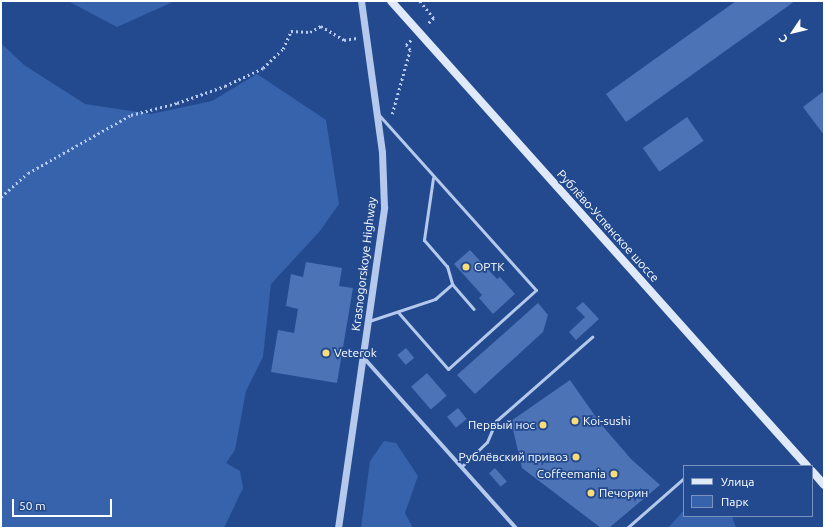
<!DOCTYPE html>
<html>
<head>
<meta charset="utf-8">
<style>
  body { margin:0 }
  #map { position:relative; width:825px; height:529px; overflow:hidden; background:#234a8f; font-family:Ubuntu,sans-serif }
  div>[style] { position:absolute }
  .green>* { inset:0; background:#3763ac }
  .building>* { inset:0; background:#4c73b6; transform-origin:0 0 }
  .path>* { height:2.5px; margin-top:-1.25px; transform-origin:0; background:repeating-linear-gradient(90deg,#b4c9ec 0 2px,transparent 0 5px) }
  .service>* { height:3px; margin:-1.5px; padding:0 1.5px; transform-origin:1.5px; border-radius:1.5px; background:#b4c9ec }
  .minor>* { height:4px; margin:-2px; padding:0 2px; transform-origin:2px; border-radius:2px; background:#b4c9ec }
  .tertiary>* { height:7px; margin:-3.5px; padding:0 3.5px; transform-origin:3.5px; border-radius:3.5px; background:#b4c9ec }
  .secondary>* { height:8px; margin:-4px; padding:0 4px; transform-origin:4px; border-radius:4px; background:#dfe9f9 }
  .dots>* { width:11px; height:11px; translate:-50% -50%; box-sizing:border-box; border:2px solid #234a8f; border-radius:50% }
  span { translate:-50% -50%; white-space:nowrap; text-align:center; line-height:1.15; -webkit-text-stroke:3.5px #234a8f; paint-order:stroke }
  .street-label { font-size:12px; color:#fff }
  .poi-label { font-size:12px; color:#fff }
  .left { translate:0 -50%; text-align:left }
  .right { translate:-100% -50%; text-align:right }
  .frame { position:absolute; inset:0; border:2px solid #fff; pointer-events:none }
  .legend { position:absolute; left:683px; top:465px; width:130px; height:52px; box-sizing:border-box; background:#234a8f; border:1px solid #7b92bc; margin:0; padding:5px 7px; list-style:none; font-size:12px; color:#fff }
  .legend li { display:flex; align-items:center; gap:8px; height:20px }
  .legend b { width:20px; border:1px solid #7b92bc }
  .north { position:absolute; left:773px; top:12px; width:40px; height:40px; -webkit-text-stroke:3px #234a8f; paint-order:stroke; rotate:235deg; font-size:11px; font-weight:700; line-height:16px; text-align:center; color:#fff }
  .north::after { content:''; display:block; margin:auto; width:14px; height:18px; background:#fff; clip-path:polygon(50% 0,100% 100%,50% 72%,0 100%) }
  .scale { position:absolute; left:12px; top:499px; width:100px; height:18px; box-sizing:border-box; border:2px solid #fff; border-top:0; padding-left:5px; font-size:12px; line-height:14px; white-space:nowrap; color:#fff; -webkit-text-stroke:3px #234a8f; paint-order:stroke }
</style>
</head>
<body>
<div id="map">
  <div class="green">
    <div style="clip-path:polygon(68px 1px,175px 1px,117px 27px)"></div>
    <div style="clip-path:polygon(1px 43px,24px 65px,85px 104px,151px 114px,212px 101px,257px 74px,326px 120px,339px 204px,320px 231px,271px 284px,263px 357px,246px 391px,235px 450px,226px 463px,240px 471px,243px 488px,224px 528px,1px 528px)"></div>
    <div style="clip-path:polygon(384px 441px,396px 443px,418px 476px,405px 513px,413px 528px,361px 528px,370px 461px)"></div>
    <div style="clip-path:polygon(684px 510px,684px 516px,732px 516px,736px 528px,668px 528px)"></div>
  </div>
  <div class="building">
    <div style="clip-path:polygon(736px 1px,795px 1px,626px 122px,606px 94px)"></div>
    <div style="clip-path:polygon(824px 91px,824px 135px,803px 107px)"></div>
    <div style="left:687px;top:117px;width:29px;height:54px;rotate:55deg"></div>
    <div style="clip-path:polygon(470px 250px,497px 279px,500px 277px,515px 294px,493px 314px,479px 298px,482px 295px,454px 264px)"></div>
    <div style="clip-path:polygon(306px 262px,342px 268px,339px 286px,353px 288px,337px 383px,271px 372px,278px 330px,294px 333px,298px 309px,286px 306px,291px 274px,303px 277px)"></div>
    <div style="clip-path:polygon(583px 302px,599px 319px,576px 340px,569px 332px,585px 317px,576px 308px)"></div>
    <div style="clip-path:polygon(538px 303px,548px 315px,543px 332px,475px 394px,457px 375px)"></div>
    <div style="left:406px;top:348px;width:13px;height:11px;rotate:51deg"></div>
    <div style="left:427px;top:373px;width:30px;height:21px;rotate:49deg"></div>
    <div style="clip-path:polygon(570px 380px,600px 423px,631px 459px,660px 485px,609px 528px,601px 528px,522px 468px,511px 421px)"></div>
    <div style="left:458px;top:408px;width:14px;height:14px;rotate:51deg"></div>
    <div style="left:495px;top:468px;width:18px;height:8px;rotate:49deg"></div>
  </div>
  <div class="path">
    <div style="left:420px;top:1px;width:22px;rotate:51deg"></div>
    <div style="left:434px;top:18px;width:10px;rotate:135deg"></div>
    <div style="left:392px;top:114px;width:66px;rotate:-74.3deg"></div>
    <div style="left:410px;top:50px;width:6px;rotate:-129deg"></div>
    <div style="left:406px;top:45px;width:8px;rotate:-45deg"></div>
    <div style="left:1px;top:197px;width:36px;rotate:-42deg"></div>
    <div style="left:28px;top:173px;width:118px;rotate:-29.4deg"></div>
    <div style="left:131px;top:115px;width:48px;rotate:-14.6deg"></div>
    <div style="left:177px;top:103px;width:51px;rotate:-19.5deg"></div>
    <div style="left:225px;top:86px;width:42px;rotate:-25.3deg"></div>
    <div style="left:263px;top:68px;width:28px;rotate:-44deg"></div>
    <div style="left:283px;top:49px;width:20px;rotate:-66deg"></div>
    <div style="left:291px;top:31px;width:19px;rotate:3deg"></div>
    <div style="left:310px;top:32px;width:13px;rotate:-29deg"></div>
    <div style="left:321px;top:26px;width:27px;rotate:31deg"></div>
    <div style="left:344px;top:40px;width:13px;rotate:-9deg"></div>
  </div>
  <div class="service">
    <div style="left:379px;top:115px;width:235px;rotate:48.1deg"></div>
    <div style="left:536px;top:290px;width:118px;rotate:138.1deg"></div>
    <div style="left:448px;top:369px;width:76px;rotate:-131.3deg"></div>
    <div style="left:433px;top:178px;width:63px;rotate:98.3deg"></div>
    <div style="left:424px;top:240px;width:35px;rotate:49deg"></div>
    <div style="left:447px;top:266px;width:19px;rotate:74deg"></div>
    <div style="left:452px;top:284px;width:33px;rotate:49deg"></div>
    <div style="left:369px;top:321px;width:70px;rotate:-18.4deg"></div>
    <div style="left:435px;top:299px;width:23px;rotate:-41deg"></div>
    <div style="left:461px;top:467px;width:36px;rotate:-44deg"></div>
    <div style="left:487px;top:442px;width:23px;rotate:-67deg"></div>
    <div style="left:496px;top:421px;width:128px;rotate:-41.2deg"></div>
    <div style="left:627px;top:528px;width:76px;rotate:-41.3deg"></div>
  </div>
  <div class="minor">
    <div style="left:363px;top:357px;width:229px;rotate:48.2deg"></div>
  </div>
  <div class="tertiary">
    <div style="left:338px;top:528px;width:324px;rotate:-81.8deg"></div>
    <div style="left:384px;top:207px;width:55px;rotate:-92.1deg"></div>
    <div style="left:382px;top:152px;width:152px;rotate:-97.9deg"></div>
  </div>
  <div class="secondary">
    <div style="left:391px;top:1px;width:624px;rotate:48.18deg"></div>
    <div style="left:812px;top:471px;width:18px;rotate:49deg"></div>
  </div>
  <div class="dots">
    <div style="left:466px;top:267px;background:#f7dc77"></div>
    <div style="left:326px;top:353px;background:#f7dc77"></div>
    <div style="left:575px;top:421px;background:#f7dc77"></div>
    <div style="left:543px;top:425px;background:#f7dc77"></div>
    <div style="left:576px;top:457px;background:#f7dc77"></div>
    <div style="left:614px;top:474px;background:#f7dc77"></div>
    <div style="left:591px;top:493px;background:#f7dc77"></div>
  </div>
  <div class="street-label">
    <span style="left:608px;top:226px;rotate:48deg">Рублёво-Успенское шоссе</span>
    <span style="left:364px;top:264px;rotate:-83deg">Krasnogorskoye Highway</span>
  </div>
  <div class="poi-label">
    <span class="left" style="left:474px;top:267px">ОРТК</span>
    <span class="left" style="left:334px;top:353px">Veterok</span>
    <span class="left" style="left:583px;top:421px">Koi-sushi</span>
    <span class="right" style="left:535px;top:425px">Первый нос</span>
    <span class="right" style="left:568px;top:457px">Рублёвский привоз</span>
    <span class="right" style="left:606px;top:474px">Coffeemania</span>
    <span class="left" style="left:599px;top:493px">Печорин</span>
  </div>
  <div class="frame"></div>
  <ul class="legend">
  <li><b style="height:5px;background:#dfe9f9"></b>Улица</li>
  <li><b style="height:11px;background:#3763ac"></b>Парк</li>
  </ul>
  <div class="north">С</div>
  <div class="scale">50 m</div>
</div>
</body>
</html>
